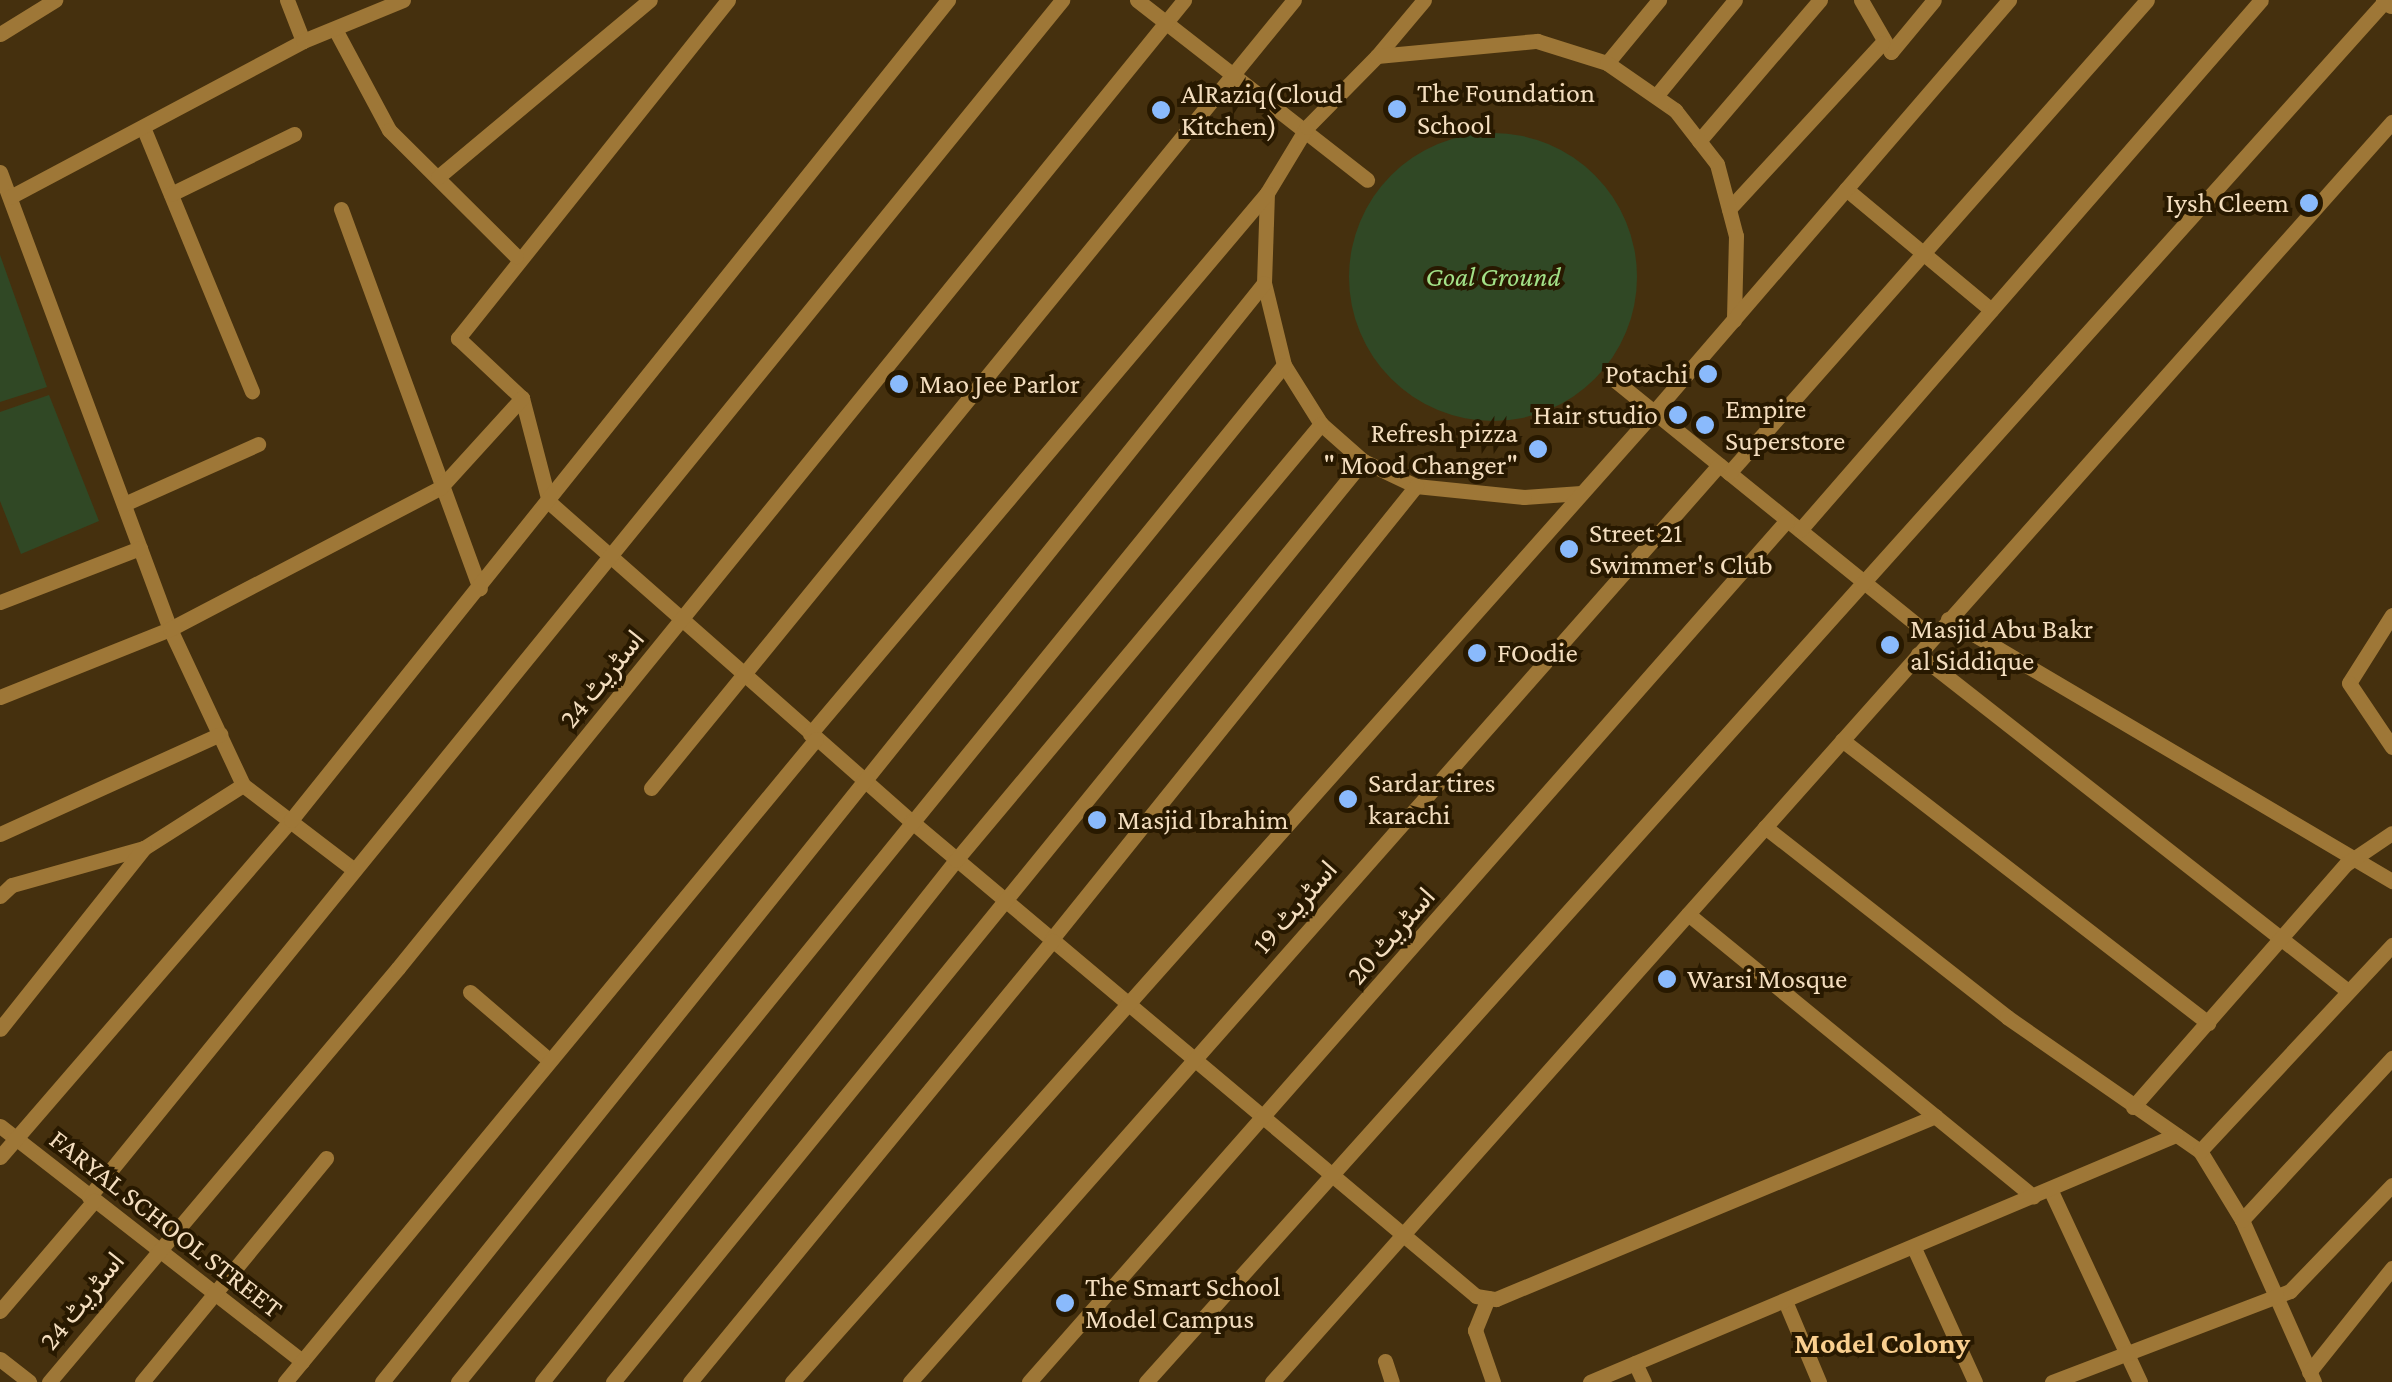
<!DOCTYPE html>
<html>
<head>
<meta charset="utf-8">
<style>
  body { margin:0 }
  #map { position:relative; width:2392px; height:1382px; overflow:hidden; background:#45300e; font-family:"Crimson Pro",Vazirmatn,serif }
  div>[style] { position:absolute }
  .green>* { inset:0; background:#304825 }
  .round { border-radius:50% }
  .street>* { height:15px; margin:-7.5px; padding:0 7.5px; transform-origin:7.5px; border-radius:7.5px; background:#9e7737 }
  .secondary>* { height:22px; margin:-11px; padding:0 11px; transform-origin:11px; border-radius:11px; background:#9e7737 }
  .dots>* { width:28px; height:28px; translate:-50% -50%; box-sizing:border-box; border:5px solid #281900; border-radius:50% }
  span { translate:-50% -50%; white-space:nowrap; text-align:center; line-height:1.15; -webkit-text-stroke:8px #281900; paint-order:stroke }
  .poi-label { font-size:28px; color:#f3ddbe }
  .left { translate:0 -50%; text-align:left }
  .right { translate:-100% -50%; text-align:right }
  .park-label { font-size:28px; color:#a3e288; font-style:italic }
  .street-label { font-size:28px; color:#f3ddbe }
  .neighbourhood-label { font-size:30px; color:#facf8f; font-weight:700 }
</style>
</head>
<body>
<div id="map">
  <div class="green">
    <div class="round" style="left:1349px;top:133px;width:288px;height:288px"></div>
    <div style="clip-path:polygon(0 255px,47px 387px,0 402px)"></div>
    <div style="clip-path:polygon(49px 395px,99px 521px,21px 554px,0 501px,0 412px)"></div>
  </div>
  <div class="street">
    <div style="left:287px;top:0;width:44px;rotate:68.7deg"></div>
    <div style="left:728px;top:0;width:433px;rotate:128.6deg"></div>
    <div style="left:458px;top:338px;width:88px;rotate:43.2deg"></div>
    <div style="left:522px;top:398px;width:107px;rotate:75.4deg"></div>
    <div style="left:549px;top:502px;width:482px;rotate:41.4deg"></div>
    <div style="left:911px;top:821px;width:738px;rotate:40.05deg"></div>
    <div style="left:1476px;top:1296px;width:20px;rotate:9deg"></div>
    <div style="left:1496px;top:1299px;width:476px;rotate:-22.6deg"></div>
    <div style="left:1137px;top:0;width:292px;rotate:38deg"></div>
    <div style="left:1861px;top:0;width:60px;rotate:60deg"></div>
    <div style="left:1891px;top:52px;width:67px;rotate:-50.4deg"></div>
    <div style="left:336px;top:31px;width:112px;rotate:61.8deg"></div>
    <div style="left:389px;top:130px;width:179px;rotate:44.8deg"></div>
    <div style="left:0;top:34px;width:65px;rotate:-31.7deg"></div>
    <div style="left:1377px;top:56px;width:73px;rotate:-50deg"></div>
    <div style="left:1607px;top:63px;width:82px;rotate:-50.5deg"></div>
    <div style="left:1656px;top:96px;width:124px;rotate:-50.5deg"></div>
    <div style="left:143px;top:127px;width:286px;rotate:67.6deg"></div>
    <div style="left:1699px;top:141px;width:186px;rotate:-49.4deg"></div>
    <div style="left:0;top:172px;width:488px;rotate:69.6deg"></div>
    <div style="left:170px;top:629px;width:172px;rotate:64.9deg"></div>
    <div style="left:243px;top:785px;width:140px;rotate:37.4deg"></div>
    <div style="left:438px;top:177px;width:276px;rotate:-39.9deg"></div>
    <div style="left:1846px;top:189px;width:189px;rotate:39.8deg"></div>
    <div style="left:171px;top:194px;width:137px;rotate:-26deg"></div>
    <div style="left:10px;top:197px;width:332px;rotate:-28deg"></div>
    <div style="left:303px;top:41px;width:108px;rotate:-22.3deg"></div>
    <div style="left:341px;top:209px;width:404px;rotate:69.9deg"></div>
    <div style="left:1729px;top:209px;width:226px;rotate:-47.3deg"></div>
    <div style="left:1612px;top:378px;width:412px;rotate:39deg"></div>
    <div style="left:1729px;top:473px;width:631px;rotate:-48.53deg"></div>
    <div style="left:1581px;top:493px;width:57px;rotate:176deg"></div>
    <div style="left:1524px;top:497px;width:109px;rotate:-174.2deg"></div>
    <div style="left:1416px;top:486px;width:59px;rotate:-154.7deg"></div>
    <div style="left:1363px;top:461px;width:56px;rotate:-138.6deg"></div>
    <div style="left:1321px;top:424px;width:70px;rotate:-122.1deg"></div>
    <div style="left:1284px;top:365px;width:84px;rotate:-103.7deg"></div>
    <div style="left:1264px;top:283px;width:90px;rotate:-88.1deg"></div>
    <div style="left:1267px;top:193px;width:77px;rotate:-58.8deg"></div>
    <div style="left:1307px;top:127px;width:100px;rotate:-45.4deg"></div>
    <div style="left:1377px;top:56px;width:161px;rotate:-5.4deg"></div>
    <div style="left:1537px;top:41px;width:73px;rotate:17.4deg"></div>
    <div style="left:1607px;top:63px;width:83px;rotate:34.7deg"></div>
    <div style="left:1675px;top:110px;width:68px;rotate:52.1deg"></div>
    <div style="left:1717px;top:164px;width:74px;rotate:75.2deg"></div>
    <div style="left:1736px;top:236px;width:84px;rotate:91.4deg"></div>
    <div style="left:124px;top:504px;width:147px;rotate:-24.1deg"></div>
    <div style="left:1800px;top:530px;width:702px;rotate:-48.98deg"></div>
    <div style="left:0;top:602px;width:150px;rotate:-21.1deg"></div>
    <div style="left:2392px;top:615px;width:80px;rotate:122.3deg"></div>
    <div style="left:2349px;top:683px;width:77px;rotate:56.1deg"></div>
    <div style="left:1948px;top:619px;width:516px;rotate:30.54deg"></div>
    <div style="left:1918px;top:654px;width:546px;rotate:38.09deg"></div>
    <div style="left:0;top:697px;width:183px;rotate:-21.8deg"></div>
    <div style="left:170px;top:629px;width:305px;rotate:-27.6deg"></div>
    <div style="left:440px;top:488px;width:122px;rotate:-47.7deg"></div>
    <div style="left:810px;top:734px;width:708px;rotate:-49.81deg"></div>
    <div style="left:1842px;top:740px;width:463px;rotate:37.7deg"></div>
    <div style="left:651px;top:788px;width:1017px;rotate:-50.79deg"></div>
    <div style="left:1765px;top:827px;width:308px;rotate:38.1deg"></div>
    <div style="left:2007px;top:1017px;width:235px;rotate:34.8deg"></div>
    <div style="left:2200px;top:1151px;width:81px;rotate:58.7deg"></div>
    <div style="left:2242px;top:1220px;width:177px;rotate:66deg"></div>
    <div style="left:0;top:834px;width:242px;rotate:-24.4deg"></div>
    <div style="left:144px;top:848px;width:117px;rotate:-32.5deg"></div>
    <div style="left:0;top:896px;width:16px;rotate:-43deg"></div>
    <div style="left:12px;top:885px;width:137px;rotate:-15.7deg"></div>
    <div style="left:144px;top:848px;width:231px;rotate:128.5deg"></div>
    <div style="left:1688px;top:914px;width:446px;rotate:39.3deg"></div>
    <div style="left:1051px;top:940px;width:583px;rotate:-51.2deg"></div>
    <div style="left:470px;top:992px;width:103px;rotate:40.7deg"></div>
    <div style="left:2133px;top:1107px;width:323px;rotate:-48.8deg"></div>
    <div style="left:2346px;top:864px;width:55px;rotate:-34deg"></div>
    <div style="left:0;top:1126px;width:383px;rotate:37.9deg"></div>
    <div style="left:2200px;top:1151px;width:282px;rotate:-47deg"></div>
    <div style="left:0;top:1157px;width:445px;rotate:-49.2deg"></div>
    <div style="left:291px;top:820px;width:1051px;rotate:-51.3deg"></div>
    <div style="left:2050px;top:1189px;width:213px;rotate:65deg"></div>
    <div style="left:89px;top:1197px;width:1543px;rotate:-50.89deg"></div>
    <div style="left:2242px;top:1220px;width:221px;rotate:-47.2deg"></div>
    <div style="left:1914px;top:1248px;width:147px;rotate:65.5deg"></div>
    <div style="left:1488px;top:1298px;width:35px;rotate:112deg"></div>
    <div style="left:1475px;top:1330px;width:55px;rotate:70.9deg"></div>
    <div style="left:1785px;top:1301px;width:88px;rotate:67.2deg"></div>
    <div style="left:0;top:1311px;width:145px;rotate:-49.5deg"></div>
    <div style="left:0;top:1359px;width:37px;rotate:38deg"></div>
    <div style="left:1385px;top:1361px;width:22px;rotate:72deg"></div>
    <div style="left:1635px;top:1363px;width:21px;rotate:65deg"></div>
    <div style="left:2309px;top:1372px;width:133px;rotate:-51.4deg"></div>
    <div style="left:49px;top:1382px;width:541px;rotate:-49.87deg"></div>
    <div style="left:398px;top:968px;width:1247px;rotate:-50.92deg"></div>
    <div style="left:142px;top:1382px;width:290px;rotate:-50.6deg"></div>
    <div style="left:285px;top:1382px;width:834px;rotate:-50.45deg"></div>
    <div style="left:382px;top:1382px;width:1409px;rotate:-51.25deg"></div>
    <div style="left:458px;top:1382px;width:1310px;rotate:-50.92deg"></div>
    <div style="left:542px;top:1382px;width:666px;rotate:-51.58deg"></div>
    <div style="left:956px;top:860px;width:569px;rotate:-50.07deg"></div>
    <div style="left:613px;top:1382px;width:1188px;rotate:-50.84deg"></div>
    <div style="left:690px;top:1382px;width:571px;rotate:-50.62deg"></div>
    <div style="left:792px;top:1382px;width:1298px;rotate:-48.37deg"></div>
    <div style="left:1654px;top:412px;width:544px;rotate:-49.25deg"></div>
    <div style="left:910px;top:1382px;width:1223px;rotate:-48.58deg"></div>
    <div style="left:1029px;top:1382px;width:1148px;rotate:-48.67deg"></div>
    <div style="left:1146px;top:1382px;width:1857px;rotate:-48.1deg"></div>
    <div style="left:1272px;top:1382px;width:1686px;rotate:-48.37deg"></div>
    <div style="left:1590px;top:1382px;width:636px;rotate:-22.86deg"></div>
    <div style="left:2052px;top:1382px;width:255px;rotate:-20.9deg"></div>
    <div style="left:2290px;top:1291px;width:147px;rotate:-46.1deg"></div>
  </div>
  <div class="secondary">
    <div style="left:2387px;top:0;width:6px;rotate:31deg"></div>
  </div>
  <div class="dots">
    <div style="left:1397px;top:109px;background:#8abafc"></div>
    <div style="left:1161px;top:110px;background:#8abafc"></div>
    <div style="left:2309px;top:203px;background:#8abafc"></div>
    <div style="left:1708px;top:374px;background:#8abafc"></div>
    <div style="left:899px;top:384px;background:#8abafc"></div>
    <div style="left:1678px;top:415px;background:#8abafc"></div>
    <div style="left:1705px;top:425px;background:#8abafc"></div>
    <div style="left:1538px;top:449px;background:#8abafc"></div>
    <div style="left:1569px;top:549px;background:#8abafc"></div>
    <div style="left:1890px;top:645px;background:#8abafc"></div>
    <div style="left:1477px;top:653px;background:#8abafc"></div>
    <div style="left:1348px;top:799px;background:#8abafc"></div>
    <div style="left:1097px;top:820px;background:#8abafc"></div>
    <div style="left:1667px;top:979px;background:#8abafc"></div>
    <div style="left:1065px;top:1303px;background:#8abafc"></div>
  </div>
  <div class="poi-label">
    <span class="left" style="left:1417px;top:109px">The Foundation<br>School</span>
    <span class="left" style="left:1181px;top:110px">AlRaziq(Cloud<br>Kitchen)</span>
    <span class="right" style="left:2289px;top:203px">Iysh Cleem</span>
    <span class="right" style="left:1688px;top:374px">Potachi</span>
    <span class="left" style="left:919px;top:384px">Mao Jee Parlor</span>
    <span class="left" style="left:1725px;top:425px">Empire<br>Superstore</span>
    <span class="right" style="left:1658px;top:415px">Hair studio</span>
    <span class="right" style="left:1518px;top:449px">Refresh pizza<br>" Mood Changer"</span>
    <span class="left" style="left:1589px;top:549px">Street 21<br>Swimmer's Club</span>
    <span class="left" style="left:1910px;top:645px">Masjid Abu Bakr<br>al Siddique</span>
    <span class="left" style="left:1497px;top:653px">FOodie</span>
    <span class="left" style="left:1368px;top:799px">Sardar tires<br>karachi</span>
    <span class="left" style="left:1117px;top:820px">Masjid Ibrahim</span>
    <span class="left" style="left:1687px;top:979px">Warsi Mosque</span>
    <span class="left" style="left:1085px;top:1303px">The Smart School<br>Model Campus</span>
  </div>
  <div class="park-label">
    <span style="left:1493px;top:277px">Goal Ground</span>
  </div>
  <div class="street-label">
    <span style="left:602px;top:679px;rotate:-51deg">اسٹریٹ 24</span>
    <span style="left:1295px;top:907px;rotate:-49deg">اسٹریٹ 19</span>
    <span style="left:1391px;top:936px;rotate:-49deg">اسٹریٹ 20</span>
    <span style="left:166px;top:1224px;rotate:38deg">FARYAL SCHOOL STREET</span>
    <span style="left:82px;top:1301px;rotate:-51deg">اسٹریٹ 24</span>
  </div>
  <div class="neighbourhood-label">
    <span style="left:1882px;top:1343px">Model Colony</span>
  </div>
</div>
</body>
</html>
